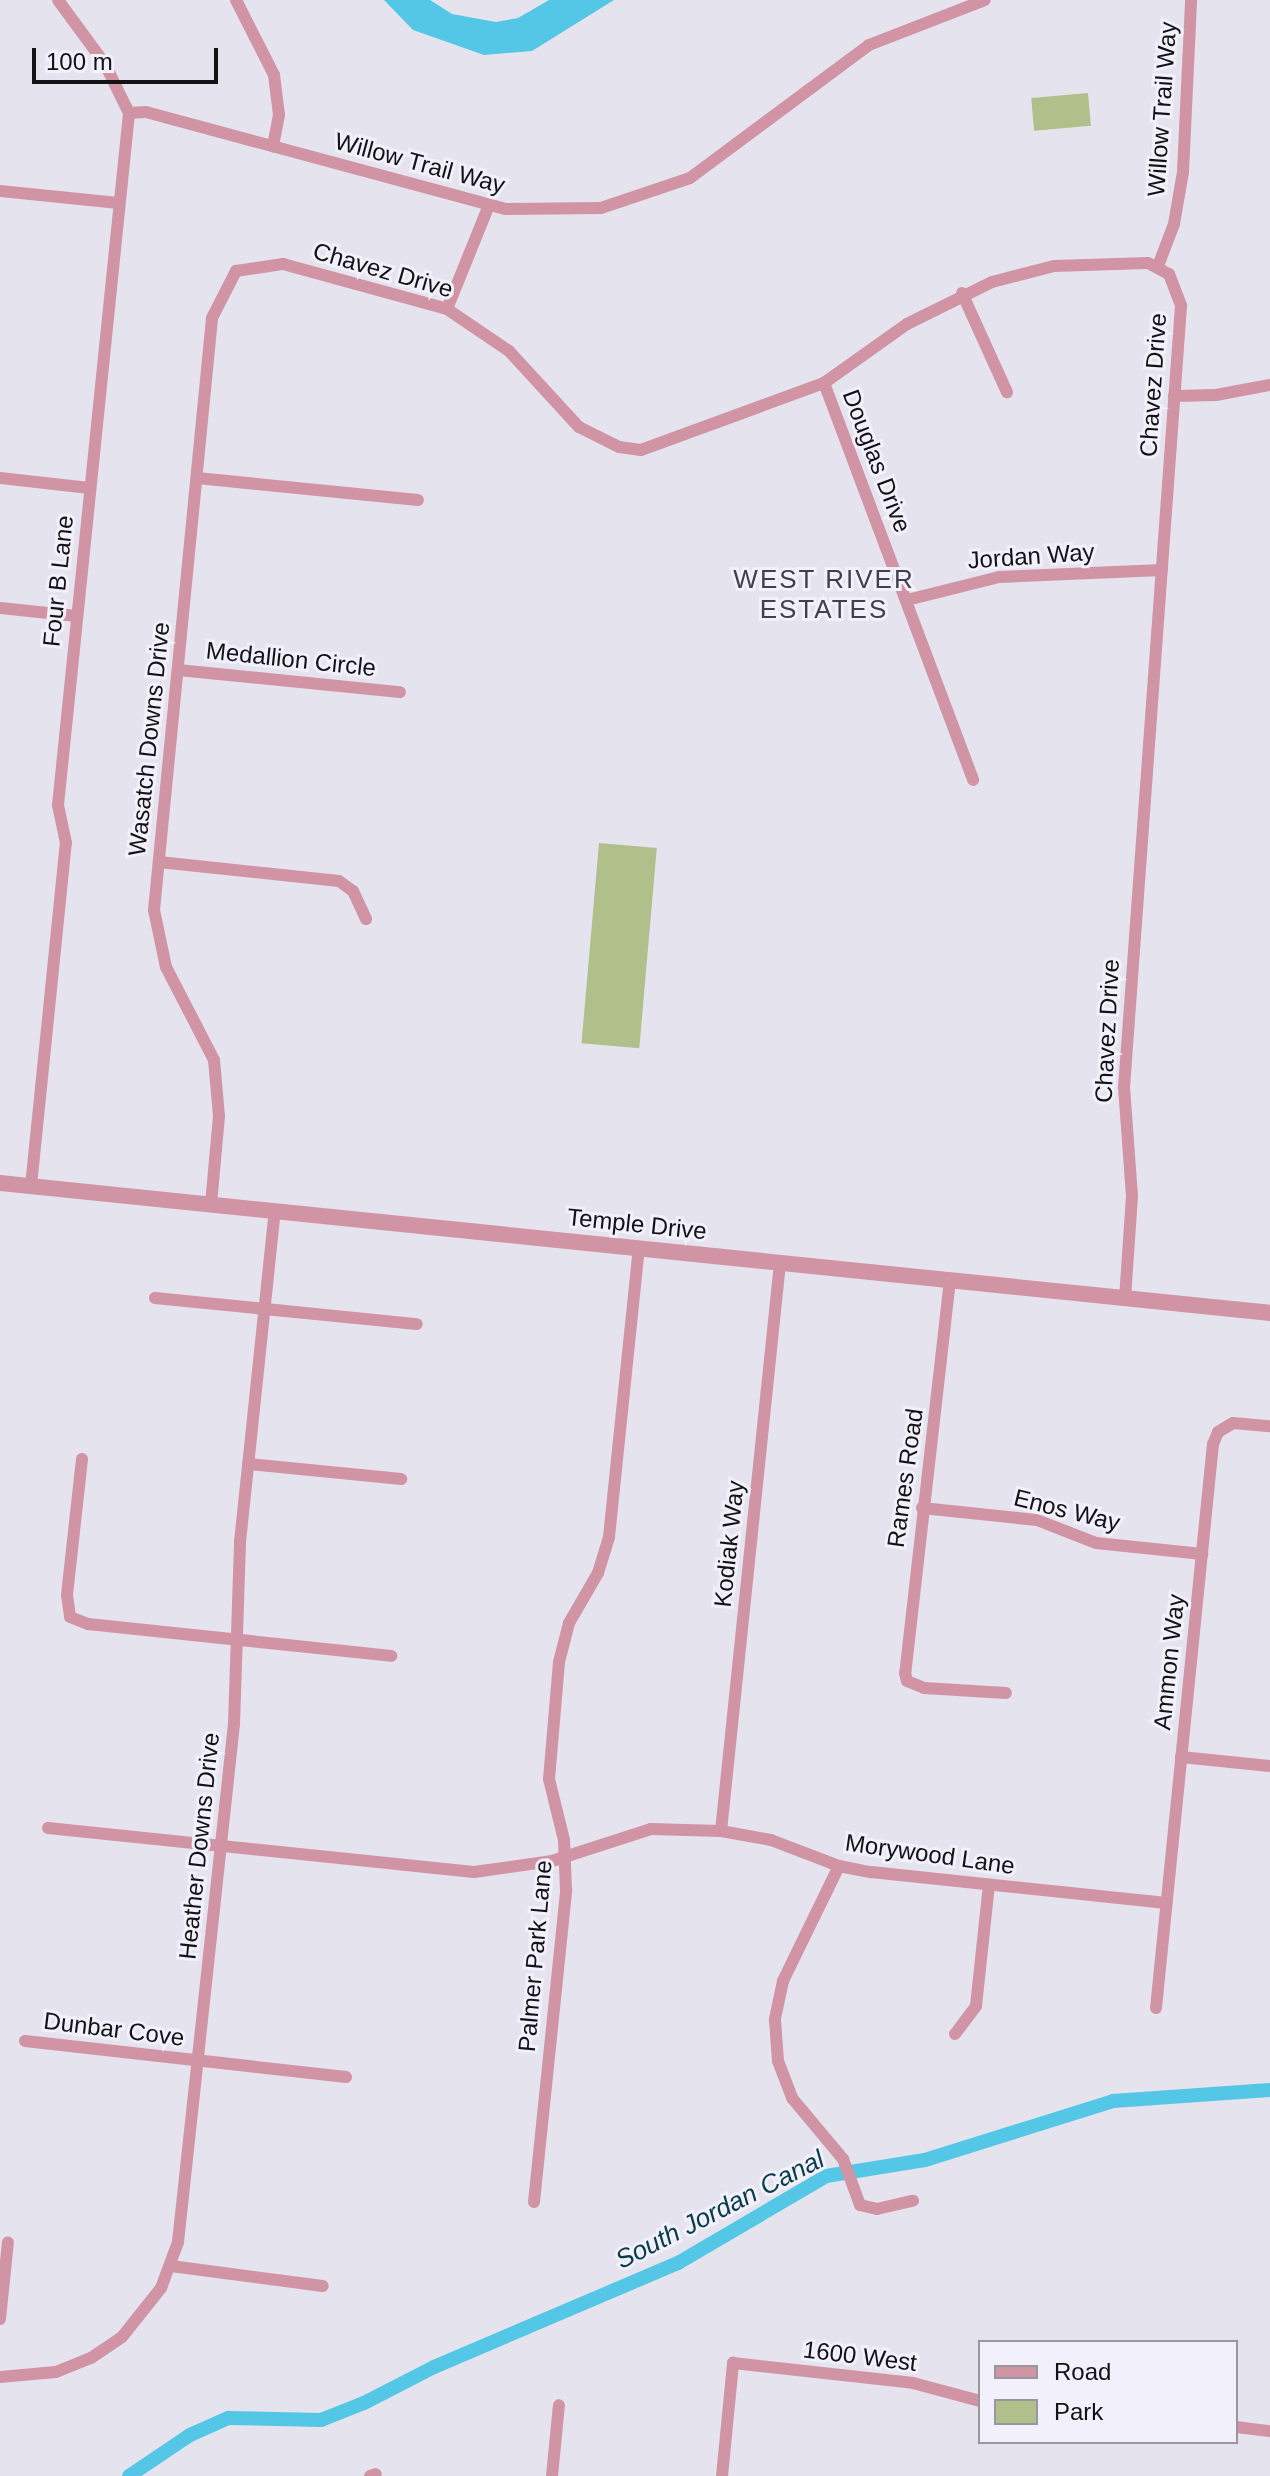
<!DOCTYPE html>
<html>
<head>
<meta charset="utf-8">
<style>
  body { margin:0 }
  #map { position:relative; width:1270px; height:2476px; overflow:hidden; background:#e5e3ed; font-family:Helvetica,sans-serif }
  div>[style] { position:absolute }
  .green>* { inset:0; background:#b1bf8a; transform-origin:0 0 }
  .water>* { inset:0; background:#54c7e7 }
  .canal>* { height:14px; margin:-7px; padding:0 7px; transform-origin:7px; border-radius:7px; background:#54c7e7 }
  .minor>* { height:12px; margin:-6px; padding:0 6px; transform-origin:6px; border-radius:6px; background:#d194a5 }
  .tertiary>* { height:16px; margin:-8px; padding:0 8px; transform-origin:8px; border-radius:8px; background:#d194a5 }
  span { translate:-50% -50%; white-space:nowrap; text-align:center; line-height:1.15; -webkit-text-stroke:6px #f2f0fa; paint-order:stroke }
  .street-label { font-size:24px; color:#131215 }
  .neighbourhood-label { font-size:26px; color:#424048; letter-spacing:2px }
  .water-label { font-size:26px; color:#063d49; font-style:italic }
  .legend { position:absolute; left:978px; top:2340px; width:260px; height:104px; box-sizing:border-box; background:#f2f0fa; border:2px solid #99979e; margin:0; padding:10px 14px; list-style:none; font-size:24px; color:#131215 }
  .legend li { display:flex; align-items:center; gap:16px; height:40px }
  .legend b { width:40px; border:2px solid #99979e }
  .scale { position:absolute; left:32px; top:48px; width:186px; height:36px; box-sizing:border-box; border:4px solid #131215; border-top:0; padding-left:10px; font-size:24px; line-height:28px; white-space:nowrap; color:#131215; -webkit-text-stroke:6px #f2f0fa; paint-order:stroke }
</style>
</head>
<body>
<div id="map">
  <div class="green">
    <div style="left:1088px;top:93px;width:33px;height:57px;rotate:85deg"></div>
    <div style="left:599px;top:843px;width:58px;height:201px;rotate:5deg"></div>
  </div>
  <div class="water">
    <div style="clip-path:polygon(384px 0,430px 0,452px 14px,496px 22px,518px 18px,549px 0,614px 0,532px 51px,484px 55px,413px 30px)"></div>
  </div>
  <div class="canal">
    <div style="left:129px;top:2476px;width:73px;rotate:-33.9deg"></div>
    <div style="left:190px;top:2435px;width:42px;rotate:-24.1deg"></div>
    <div style="left:228px;top:2418px;width:93px;rotate:1.2deg"></div>
    <div style="left:321px;top:2420px;width:46px;rotate:-21.6deg"></div>
    <div style="left:364px;top:2403px;width:79px;rotate:-27.2deg"></div>
    <div style="left:434px;top:2367px;width:265px;rotate:-23.1deg"></div>
    <div style="left:678px;top:2263px;width:172px;rotate:-30.4deg"></div>
    <div style="left:826px;top:2176px;width:100px;rotate:-9.2deg"></div>
    <div style="left:925px;top:2160px;width:197px;rotate:-17.4deg"></div>
    <div style="left:1113px;top:2101px;width:157px;rotate:-4deg"></div>
  </div>
  <div class="minor">
    <div style="left:236px;top:0;width:84px;rotate:63.1deg"></div>
    <div style="left:274px;top:75px;width:40px;rotate:82.9deg"></div>
    <div style="left:279px;top:115px;width:32px;rotate:101deg"></div>
    <div style="left:129px;top:113px;width:17px;rotate:-3deg"></div>
    <div style="left:146px;top:112px;width:372px;rotate:15.1deg"></div>
    <div style="left:505px;top:209px;width:96px;rotate:-0.6deg"></div>
    <div style="left:601px;top:208px;width:94px;rotate:-18.6deg"></div>
    <div style="left:690px;top:178px;width:223px;rotate:-36.6deg"></div>
    <div style="left:869px;top:45px;width:124px;rotate:-21.2deg"></div>
    <div style="left:0;top:191px;width:119px;rotate:5.8deg"></div>
    <div style="left:1158px;top:266px;width:45px;rotate:-69.1deg"></div>
    <div style="left:1174px;top:224px;width:53px;rotate:-80.2deg"></div>
    <div style="left:1183px;top:172px;width:172px;rotate:-87.3deg"></div>
    <div style="left:962px;top:293px;width:109px;rotate:65.6deg"></div>
    <div style="left:447px;top:309px;width:112px;rotate:-68deg"></div>
    <div style="left:824px;top:383px;width:424px;rotate:69.4deg"></div>
    <div style="left:1174px;top:396px;width:42px;rotate:-1.4deg"></div>
    <div style="left:1216px;top:395px;width:55px;rotate:-10.5deg"></div>
    <div style="left:0;top:478px;width:90px;rotate:6.4deg"></div>
    <div style="left:197px;top:478px;width:222px;rotate:5.7deg"></div>
    <div style="left:907px;top:600px;width:95px;rotate:-14deg"></div>
    <div style="left:999px;top:577px;width:163px;rotate:-2.5deg"></div>
    <div style="left:0;top:608px;width:77px;rotate:5.9deg"></div>
    <div style="left:178px;top:670px;width:223px;rotate:5.7deg"></div>
    <div style="left:159px;top:862px;width:181px;rotate:6deg"></div>
    <div style="left:339px;top:881px;width:17px;rotate:36deg"></div>
    <div style="left:353px;top:891px;width:31px;rotate:65deg"></div>
    <div style="left:31px;top:1186px;width:345px;rotate:-84.2deg"></div>
    <div style="left:66px;top:843px;width:39px;rotate:-102deg"></div>
    <div style="left:58px;top:805px;width:696px;rotate:-84.14deg"></div>
    <div style="left:129px;top:113px;width:55px;rotate:-116.1deg"></div>
    <div style="left:105px;top:64px;width:79px;rotate:-126.3deg"></div>
    <div style="left:211px;top:1204px;width:88px;rotate:-84.8deg"></div>
    <div style="left:219px;top:1116px;width:56px;rotate:-95.1deg"></div>
    <div style="left:214px;top:1060px;width:105px;rotate:-117.3deg"></div>
    <div style="left:166px;top:967px;width:58px;rotate:-101.9deg"></div>
    <div style="left:154px;top:910px;width:595px;rotate:-84.4deg"></div>
    <div style="left:212px;top:318px;width:53px;rotate:-62.9deg"></div>
    <div style="left:236px;top:271px;width:48px;rotate:-8.5deg"></div>
    <div style="left:283px;top:264px;width:170px;rotate:15.3deg"></div>
    <div style="left:447px;top:309px;width:75px;rotate:34.1deg"></div>
    <div style="left:509px;top:351px;width:103px;rotate:47.4deg"></div>
    <div style="left:579px;top:427px;width:45px;rotate:26.6deg"></div>
    <div style="left:619px;top:447px;width:22px;rotate:8deg"></div>
    <div style="left:641px;top:450px;width:195px;rotate:-20.1deg"></div>
    <div style="left:824px;top:383px;width:102px;rotate:-35.4deg"></div>
    <div style="left:907px;top:324px;width:95px;rotate:-26.3deg"></div>
    <div style="left:992px;top:282px;width:64px;rotate:-14.5deg"></div>
    <div style="left:1054px;top:266px;width:94px;rotate:-1.8deg"></div>
    <div style="left:1148px;top:263px;width:24px;rotate:28deg"></div>
    <div style="left:1169px;top:274px;width:34px;rotate:69deg"></div>
    <div style="left:1181px;top:306px;width:783px;rotate:94.17deg"></div>
    <div style="left:1124px;top:1087px;width:109px;rotate:85.8deg"></div>
    <div style="left:1132px;top:1196px;width:102px;rotate:93.9deg"></div>
    <div style="left:950px;top:1280px;width:396px;rotate:96.5deg"></div>
    <div style="left:905px;top:1673px;width:8px;rotate:76deg"></div>
    <div style="left:907px;top:1681px;width:18px;rotate:22deg"></div>
    <div style="left:924px;top:1688px;width:82px;rotate:3.5deg"></div>
    <div style="left:155px;top:1298px;width:263px;rotate:5.7deg"></div>
    <div style="left:82px;top:1459px;width:137px;rotate:96.3deg"></div>
    <div style="left:67px;top:1595px;width:22px;rotate:82deg"></div>
    <div style="left:70px;top:1617px;width:19px;rotate:21deg"></div>
    <div style="left:88px;top:1624px;width:305px;rotate:6deg"></div>
    <div style="left:248px;top:1464px;width:154px;rotate:5.6deg"></div>
    <div style="left:922px;top:1508px;width:116px;rotate:6deg"></div>
    <div style="left:1037px;top:1520px;width:63px;rotate:21.3deg"></div>
    <div style="left:1096px;top:1543px;width:107px;rotate:5.9deg"></div>
    <div style="left:1181px;top:1757px;width:89px;rotate:5.8deg"></div>
    <div style="left:48px;top:1828px;width:428px;rotate:5.9deg"></div>
    <div style="left:474px;top:1872px;width:79px;rotate:-8deg"></div>
    <div style="left:552px;top:1861px;width:104px;rotate:-17.9deg"></div>
    <div style="left:651px;top:1829px;width:70px;rotate:1.6deg"></div>
    <div style="left:721px;top:1831px;width:51px;rotate:10.2deg"></div>
    <div style="left:771px;top:1840px;width:73px;rotate:20.9deg"></div>
    <div style="left:839px;top:1866px;width:33px;rotate:11deg"></div>
    <div style="left:871px;top:1872px;width:297px;rotate:6deg"></div>
    <div style="left:721px;top:1831px;width:571px;rotate:-84.07deg"></div>
    <div style="left:839px;top:1866px;width:128px;rotate:116deg"></div>
    <div style="left:783px;top:1981px;width:40px;rotate:102deg"></div>
    <div style="left:775px;top:2020px;width:41px;rotate:85.8deg"></div>
    <div style="left:778px;top:2061px;width:40px;rotate:69deg"></div>
    <div style="left:792px;top:2098px;width:80px;rotate:50.1deg"></div>
    <div style="left:843px;top:2159px;width:49px;rotate:69.7deg"></div>
    <div style="left:860px;top:2205px;width:17px;rotate:13deg"></div>
    <div style="left:877px;top:2209px;width:37px;rotate:-13deg"></div>
    <div style="left:1156px;top:2008px;width:567px;rotate:-84.23deg"></div>
    <div style="left:1213px;top:1444px;width:13px;rotate:-67deg"></div>
    <div style="left:1218px;top:1432px;width:17px;rotate:-31deg"></div>
    <div style="left:1233px;top:1423px;width:37px;rotate:5deg"></div>
    <div style="left:955px;top:2034px;width:35px;rotate:-53deg"></div>
    <div style="left:976px;top:2006px;width:122px;rotate:-83.9deg"></div>
    <div style="left:25px;top:2041px;width:323px;rotate:6.4deg"></div>
    <div style="left:534px;top:2202px;width:314px;rotate:-84.1deg"></div>
    <div style="left:566px;top:1890px;width:50px;rotate:-92.3deg"></div>
    <div style="left:564px;top:1840px;width:63px;rotate:-103.8deg"></div>
    <div style="left:549px;top:1779px;width:117px;rotate:-85.1deg"></div>
    <div style="left:559px;top:1662px;width:40px;rotate:-75.6deg"></div>
    <div style="left:569px;top:1623px;width:58px;rotate:-59.9deg"></div>
    <div style="left:598px;top:1573px;width:38px;rotate:-73deg"></div>
    <div style="left:609px;top:1537px;width:291px;rotate:-84.1deg"></div>
    <div style="left:171px;top:2266px;width:153px;rotate:7.5deg"></div>
    <div style="left:0;top:2319px;width:77px;rotate:-84.1deg"></div>
    <div style="left:0;top:2377px;width:56px;rotate:-5.1deg"></div>
    <div style="left:56px;top:2372px;width:38px;rotate:-22deg"></div>
    <div style="left:91px;top:2358px;width:37px;rotate:-34deg"></div>
    <div style="left:122px;top:2337px;width:63px;rotate:-51.5deg"></div>
    <div style="left:161px;top:2288px;width:49px;rotate:-69.7deg"></div>
    <div style="left:178px;top:2242px;width:521px;rotate:-83.83deg"></div>
    <div style="left:234px;top:1724px;width:182px;rotate:-88.1deg"></div>
    <div style="left:240px;top:1542px;width:333px;rotate:-84deg"></div>
    <div style="left:1236px;top:2427px;width:34px;rotate:7deg"></div>
    <div style="left:370px;top:2476px;width:6px;rotate:-18deg"></div>
    <div style="left:552px;top:2476px;width:71px;rotate:-84.4deg"></div>
    <div style="left:722px;top:2476px;width:114px;rotate:-84.4deg"></div>
    <div style="left:733px;top:2363px;width:181px;rotate:6.3deg"></div>
    <div style="left:913px;top:2383px;width:69px;rotate:15deg"></div>
  </div>
  <div class="tertiary">
    <div style="left:0;top:1183px;width:1277px;rotate:5.84deg"></div>
  </div>
  <div class="street-label">
    <span style="left:1162px;top:109px;rotate:-86deg">Willow Trail Way</span>
    <span style="left:420px;top:163px;rotate:15deg">Willow Trail Way</span>
    <span style="left:383px;top:270px;rotate:16deg">Chavez Drive</span>
    <span style="left:1153px;top:385px;rotate:-86deg">Chavez Drive</span>
    <span style="left:877px;top:461px;rotate:69deg">Douglas Drive</span>
    <span style="left:1031px;top:556px;rotate:-4deg">Jordan Way</span>
    <span style="left:58px;top:581px;rotate:-84deg">Four B Lane</span>
    <span style="left:291px;top:659px;rotate:6deg">Medallion Circle</span>
    <span style="left:149px;top:739px;rotate:-84deg">Wasatch Downs Drive</span>
    <span style="left:1107px;top:1031px;rotate:-87deg">Chavez Drive</span>
    <span style="left:637px;top:1224px;rotate:6deg">Temple Drive</span>
    <span style="left:905px;top:1478px;rotate:-82deg">Rames Road</span>
    <span style="left:1067px;top:1510px;rotate:14deg">Enos Way</span>
    <span style="left:729px;top:1544px;rotate:-84deg">Kodiak Way</span>
    <span style="left:1169px;top:1662px;rotate:-84deg">Ammon Way</span>
    <span style="left:199px;top:1846px;rotate:-84deg">Heather Downs Drive</span>
    <span style="left:930px;top:1854px;rotate:8deg">Morywood Lane</span>
    <span style="left:535px;top:1956px;rotate:-85deg">Palmer Park Lane</span>
    <span style="left:114px;top:2029px;rotate:7deg">Dunbar Cove</span>
    <span style="left:860px;top:2356px;rotate:7deg">1600 West</span>
  </div>
  <div class="neighbourhood-label">
    <span style="left:824px;top:595px">WEST RIVER<br>ESTATES</span>
  </div>
  <div class="water-label">
    <span style="left:720px;top:2210px;rotate:-27deg">South Jordan Canal</span>
  </div>
  <ul class="legend">
  <li><b style="height:10px;background:#d194a5"></b>Road</li>
  <li><b style="height:22px;background:#b1bf8a"></b>Park</li>
  </ul>
  <div class="scale">100 m</div>
</div>
</body>
</html>
